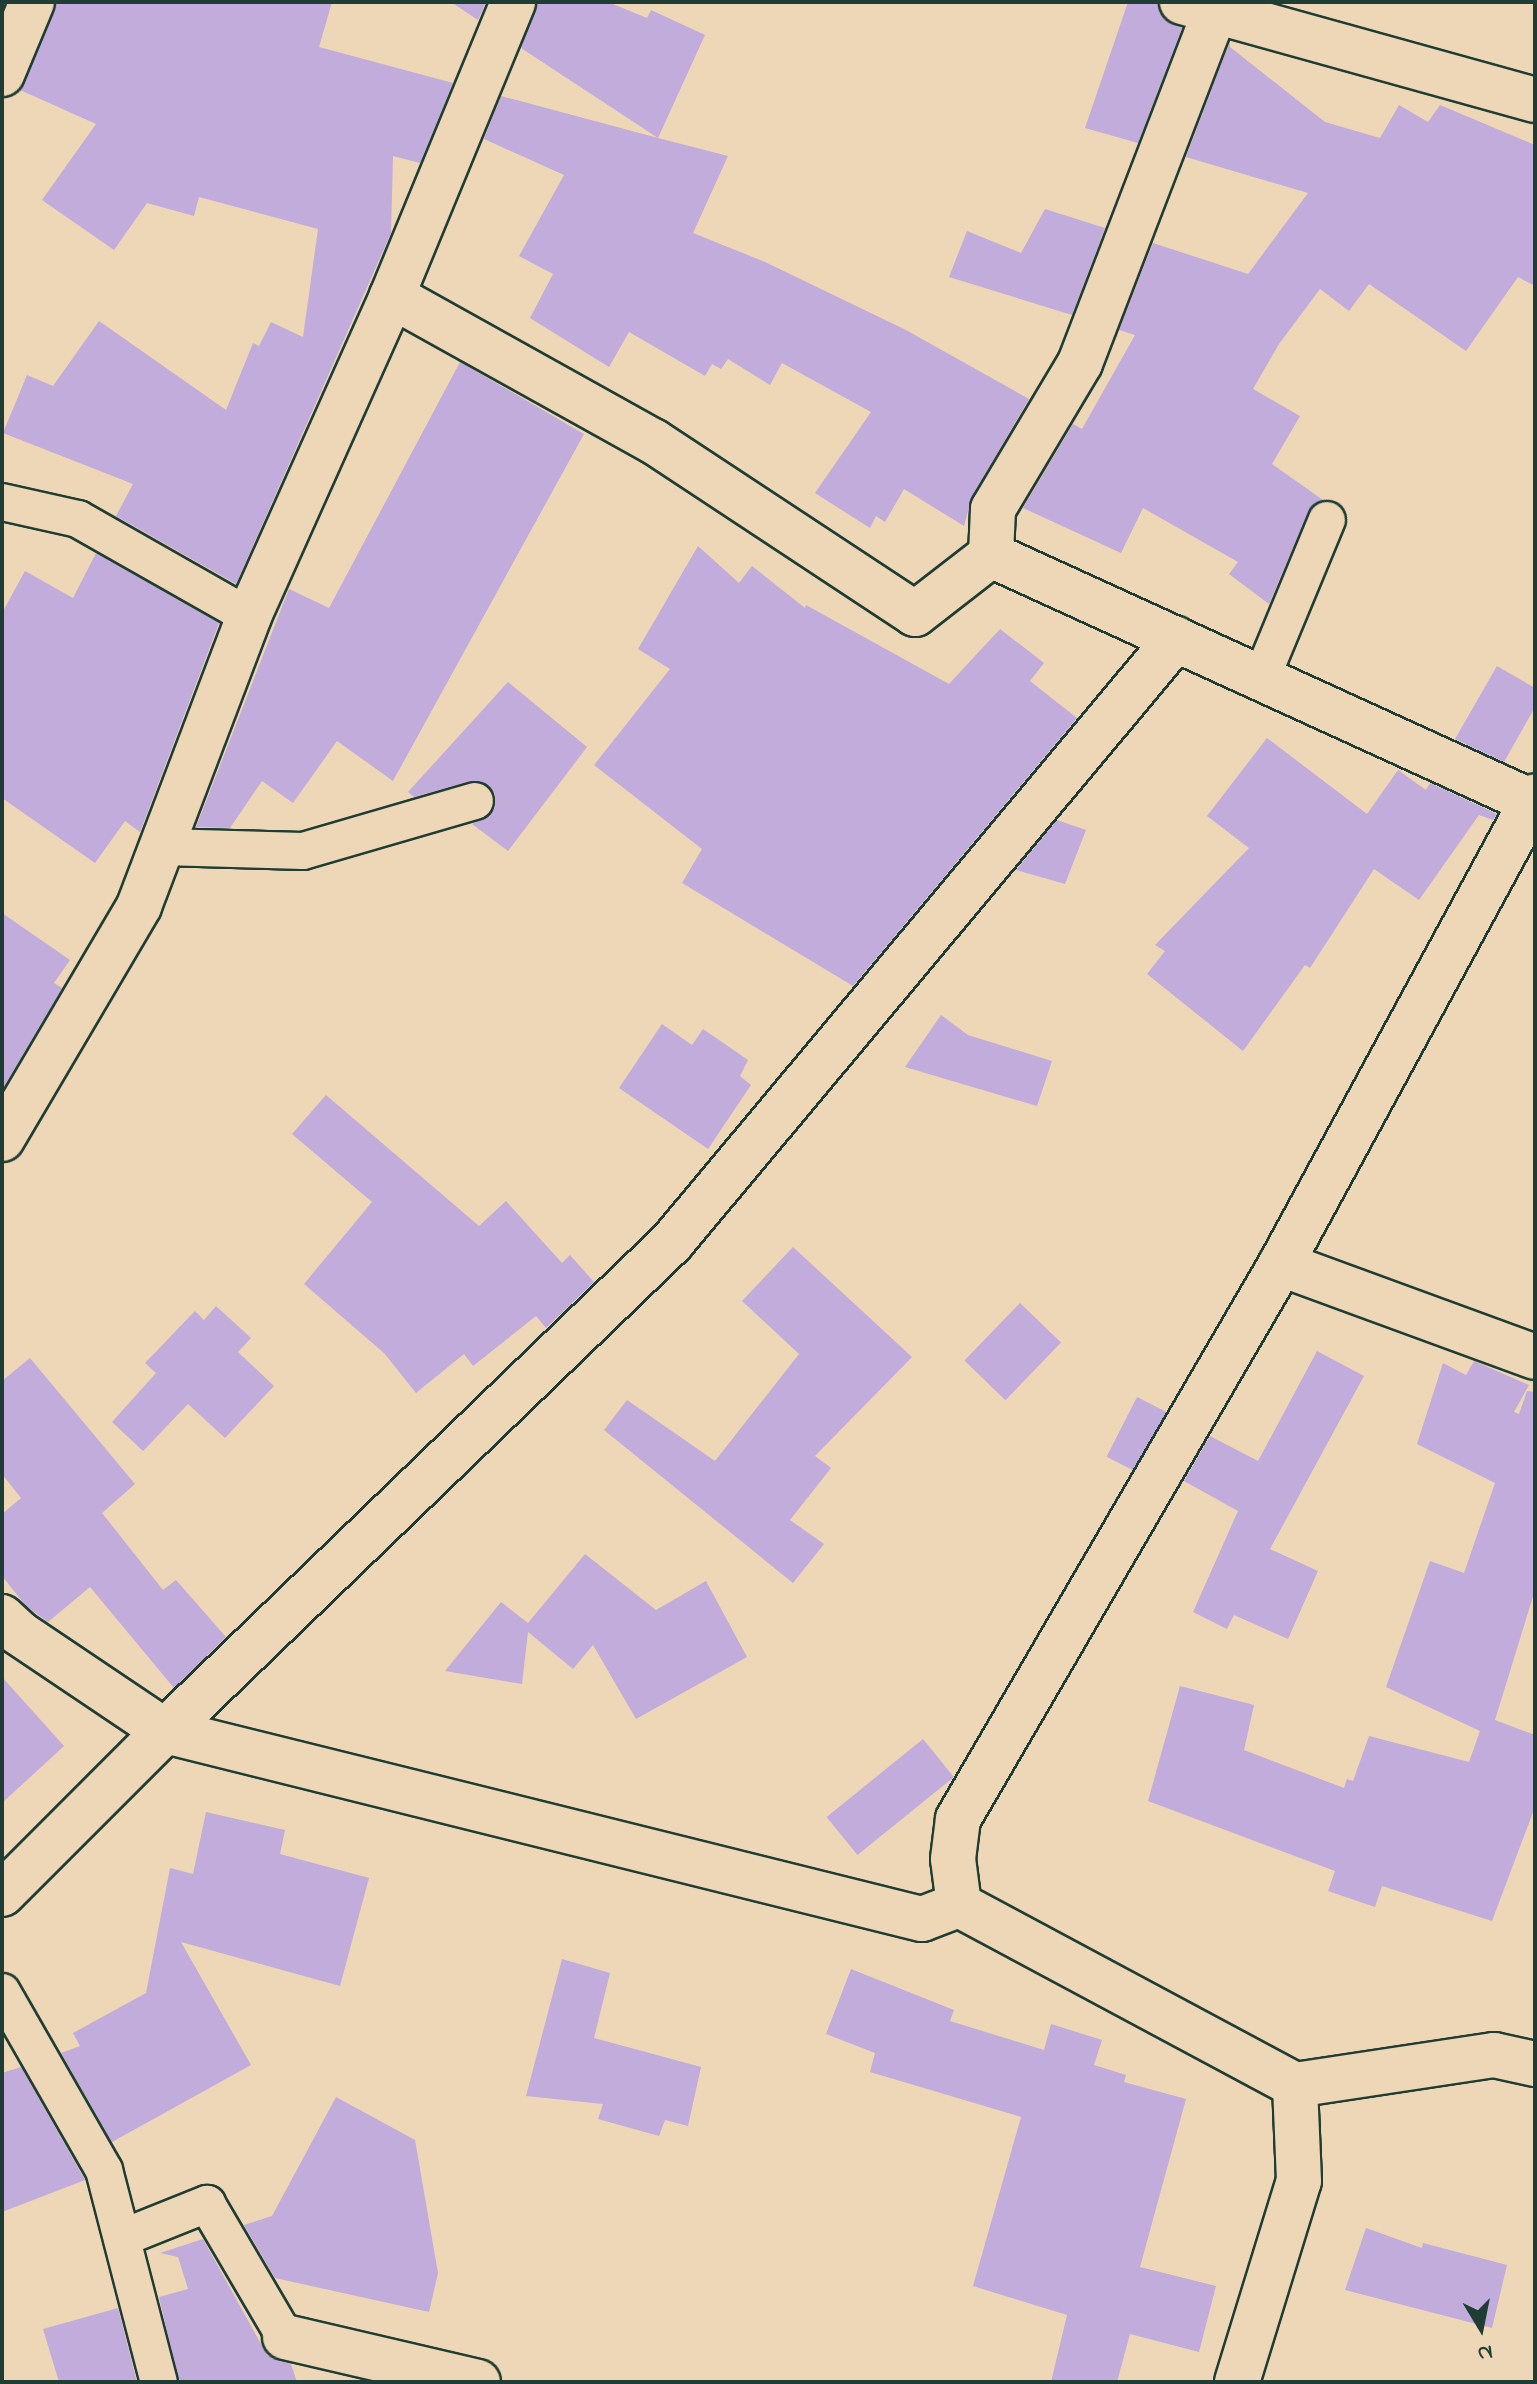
<!DOCTYPE html>
<html>
<head>
<meta charset="utf-8">
<style>
  body { margin:0 }
  #map { position:relative; width:1537px; height:2384px; overflow:hidden; background:#edd7b6; font-family:"Indie Flower",sans-serif }
  div>[style] { position:absolute }
  .building>* { inset:0; background:#c1acdc; transform-origin:0 0 }
  .roads { filter:drop-shadow(2px 0 #1f3d34) drop-shadow(-2px 0 #1f3d34) drop-shadow(0 2px #1f3d34) drop-shadow(0 -2px #1f3d34) }
  .lane>* { height:36px; margin:-18px; padding:0 18px; transform-origin:18px; border-radius:18px; background:#edd7b6 }
  .street>* { height:44px; margin:-22px; padding:0 22px; transform-origin:22px; border-radius:22px; background:#edd7b6 }
  .secondary>* { height:44px; margin:-22px; padding:0 22px; transform-origin:22px; border-radius:22px; background:#edd7b6 }
  span { translate:-50% -50%; white-space:nowrap; text-align:center; line-height:1.15; -webkit-text-stroke:6px #edd7b6; paint-order:stroke }
  .frame { position:absolute; inset:0; border:4px solid #1f3d34; pointer-events:none }
  .north { position:absolute; left:1441px; top:2288px; width:80px; height:80px; -webkit-text-stroke:6px #edd7b6; paint-order:stroke; rotate:170deg; font-size:22px; font-weight:700; line-height:32px; text-align:center; color:#1f3d34 }
  .north::after { content:''; display:block; margin:auto; width:28px; height:36px; background:#1f3d34; clip-path:polygon(50% 0,100% 100%,50% 72%,0 100%) }
</style>
</head>
<body>
<div id="map">
  <div class="building">
    <div style="clip-path:polygon(56px 2px,332px 2px,319px 47px,453px 83px,420px 163px,393px 156px,391px 233px,236px 584px,116px 516px,133px 484px,3px 433px,27px 375px,53px 386px,99px 321px,226px 410px,253px 343px,259px 346px,271px 322px,303px 337px,318px 229px,199px 197px,194px 216px,147px 203px,114px 250px,42px 200px,96px 124px,20px 90px)"></div>
    <div style="clip-path:polygon(451px 2px,486px 2px,478px 20px)"></div>
    <div style="clip-path:polygon(537px 2px,608px 2px,647px 18px,651px 10px,705px 35px,658px 138px,728px 156px,693px 233px,765px 262px,906px 330px,1029px 399px,972px 496px,964px 526px,904px 489px,885px 522px,876px 516px,870px 528px,815px 493px,871px 412px,782px 363px,770px 385px,728px 359px,721px 369px,712px 364px,705px 376px,629px 332px,609px 367px,530px 318px,553px 274px,519px 256px,564px 175px,484px 139px,501px 96px,658px 138px,521px 48px)"></div>
    <div style="clip-path:polygon(1128px 2px,1158px 2px,1164px 19px,1182px 28px,1138px 143px,1085px 128px)"></div>
    <div style="clip-path:polygon(1230px 41px,1230px 47px,1325px 122px,1380px 138px,1399px 105px,1428px 122px,1440px 105px,1535px 145px,1535px 286px,1518px 277px,1466px 351px,1369px 284px,1349px 311px,1320px 289px,1279px 344px,1253px 389px,1300px 416px,1272px 464px,1323px 500px,1308px 512px,1269px 604px,1229px 574px,1238px 562px,1143px 508px,1121px 553px,1023px 508px,1073px 424px,1082px 429px,1135px 335px,1119px 330px,1153px 243px,1248px 274px,1308px 193px,1186px 157px)"></div>
    <div style="clip-path:polygon(1045px 209px,1105px 228px,1072px 315px,949px 277px,967px 231px,1021px 253px)"></div>
    <div style="clip-path:polygon(460px 362px,584px 434px,393px 781px,337px 741px,293px 803px,262px 781px,230px 828px,196px 827px,289px 589px,329px 608px)"></div>
    <div style="clip-path:polygon(698px 546px,739px 583px,752px 566px,805px 608px,806px 605px,949px 684px,1000px 629px,1044px 663px,1030px 681px,1077px 718px,853px 986px,682px 883px,702px 849px,594px 765px,670px 669px,638px 649px)"></div>
    <div style="clip-path:polygon(96px 553px,219px 623px,140px 832px,125px 821px,95px 863px,2px 798px,2px 613px,25px 571px,73px 598px)"></div>
    <div style="clip-path:polygon(1497px 666px,1535px 688px,1535px 707px,1504px 762px,1455px 739px)"></div>
    <div style="clip-path:polygon(508px 682px,587px 747px,508px 851px,472px 824px,490px 816px,495px 807px,495px 794px,489px 785px,470px 781px,414px 797px,408px 792px)"></div>
    <div style="clip-path:polygon(1267px 738px,1367px 814px,1398px 770px,1426px 790px,1430px 783px,1497px 814px,1493px 820px,1479px 815px,1419px 900px,1374px 869px,1310px 968px,1305px 965px,1243px 1051px,1147px 974px,1165px 951px,1155px 945px,1249px 848px,1207px 816px)"></div>
    <div style="clip-path:polygon(1057px 820px,1086px 830px,1065px 884px,1016px 870px)"></div>
    <div style="clip-path:polygon(2px 913px,70px 960px,54px 983px,62px 988px,2px 1090px)"></div>
    <div style="clip-path:polygon(941px 1015px,968px 1035px,1052px 1061px,1037px 1106px,905px 1067px)"></div>
    <div style="clip-path:polygon(662px 1024px,692px 1045px,703px 1029px,748px 1060px,740px 1076px,751px 1085px,708px 1149px,619px 1088px)"></div>
    <div style="clip-path:polygon(326px 1095px,479px 1226px,506px 1201px,562px 1263px,570px 1255px,594px 1282px,546px 1328px,536px 1316px,473px 1366px,464px 1354px,416px 1393px,384px 1353px,304px 1284px,372px 1202px,292px 1134px)"></div>
    <div style="clip-path:polygon(793px 1247px,912px 1357px,815px 1456px,831px 1468px,790px 1520px,824px 1544px,793px 1583px,604px 1430px,627px 1400px,715px 1461px,799px 1354px,742px 1301px)"></div>
    <div style="left:1020px;top:1303px;width:57px;height:80px;rotate:44deg"></div>
    <div style="clip-path:polygon(216px 1306px,251px 1338px,238px 1352px,274px 1386px,225px 1438px,188px 1404px,143px 1451px,112px 1422px,156px 1373px,145px 1363px,195px 1311px,204px 1320px)"></div>
    <div style="clip-path:polygon(1317px 1351px,1364px 1376px,1270px 1549px,1318px 1571px,1288px 1639px,1234px 1615px,1227px 1629px,1193px 1612px,1238px 1511px,1184px 1481px,1210px 1436px,1258px 1461px)"></div>
    <div style="clip-path:polygon(30px 1358px,135px 1484px,102px 1513px,163px 1590px,176px 1580px,226px 1637px,174px 1688px,90px 1587px,48px 1622px,26px 1606px,2px 1576px,2px 1514px,21px 1498px,2px 1474px,2px 1381px)"></div>
    <div style="clip-path:polygon(1474px 1361px,1529px 1385px,1514px 1412px,1519px 1414px,1527px 1391px,1535px 1392px,1535px 1590px,1495px 1720px,1535px 1735px,1535px 1807px,1492px 1921px,1382px 1886px,1375px 1907px,1328px 1891px,1335px 1871px,1148px 1801px,1180px 1686px,1254px 1705px,1244px 1750px,1344px 1788px,1347px 1779px,1353px 1781px,1369px 1736px,1469px 1762px,1480px 1731px,1386px 1687px,1430px 1561px,1464px 1573px,1495px 1483px,1417px 1444px,1443px 1363px,1466px 1375px)"></div>
    <div style="left:1137px;top:1397px;width:33px;height:67px;rotate:27deg"></div>
    <div style="clip-path:polygon(585px 1554px,656px 1610px,706px 1581px,747px 1657px,636px 1719px,593px 1645px,573px 1669px,528px 1632px,522px 1684px,445px 1671px,501px 1602px,528px 1623px)"></div>
    <div style="clip-path:polygon(2px 1677px,64px 1746px,2px 1803px)"></div>
    <div style="left:923px;top:1739px;width:49px;height:124px;rotate:51deg"></div>
    <div style="clip-path:polygon(206px 1812px,285px 1830px,280px 1854px,369px 1878px,340px 1986px,181px 1942px,251px 2065px,112px 2142px,61px 2053px,80px 2046px,73px 2033px,146px 1993px,170px 1868px,193px 1874px)"></div>
    <div style="clip-path:polygon(562px 1959px,610px 1973px,594px 2038px,701px 2067px,688px 2126px,665px 2120px,659px 2136px,598px 2119px,603px 2104px,526px 2096px)"></div>
    <div style="clip-path:polygon(851px 1969px,954px 2010px,950px 2021px,1044px 2050px,1051px 2024px,1102px 2040px,1094px 2065px,1126px 2075px,1124px 2082px,1186px 2099px,1140px 2267px,1216px 2286px,1199px 2352px,1130px 2334px,1117px 2382px,1051px 2382px,1067px 2315px,973px 2286px,1021px 2117px,870px 2072px,875px 2053px,826px 2034px)"></div>
    <div style="clip-path:polygon(21px 2067px,85px 2180px,2px 2212px,2px 2073px)"></div>
    <div style="clip-path:polygon(336px 2097px,415px 2140px,438px 2273px,429px 2312px,275px 2278px,244px 2225px,272px 2216px)"></div>
    <div style="clip-path:polygon(1366px 2228px,1422px 2248px,1423px 2243px,1507px 2265px,1492px 2328px,1345px 2290px)"></div>
    <div style="clip-path:polygon(203px 2239px,267px 2355px,291px 2364px,297px 2382px,179px 2382px,159px 2297px,188px 2289px,178px 2257px,160px 2253px)"></div>
    <div style="clip-path:polygon(118px 2308px,137px 2382px,59px 2382px,43px 2329px)"></div>
  </div>
  <div class="roads">
    <div class="lane">
      <div style="left:2px;top:502px;width:78px;rotate:12.6deg"></div>
      <div style="left:78px;top:519px;width:197px;rotate:29.6deg"></div>
      <div style="left:1261px;top:679px;width:172px;rotate:-67.5deg"></div>
      <div style="left:163px;top:847px;width:140px;rotate:1.6deg"></div>
      <div style="left:303px;top:851px;width:179px;rotate:-16.2deg"></div>
      <div style="left:2px;top:1992px;width:205px;rotate:60.2deg"></div>
      <div style="left:104px;top:2170px;width:219px;rotate:75.5deg"></div>
      <div style="left:122px;top:2238px;width:92px;rotate:-21.8deg"></div>
      <div style="left:207px;top:2204px;width:154px;rotate:59.6deg"></div>
    </div>
    <div class="street">
      <div style="left:392px;top:296px;width:299px;rotate:29.1deg"></div>
      <div style="left:653px;top:441px;width:314px;rotate:33.4deg"></div>
      <div style="left:915px;top:614px;width:96px;rotate:-37.8deg"></div>
      <div style="left:991px;top:555px;width:595px;rotate:24.54deg"></div>
      <div style="left:991px;top:555px;width:46px;rotate:-87.5deg"></div>
      <div style="left:993px;top:509px;width:170px;rotate:-59.2deg"></div>
      <div style="left:1080px;top:363px;width:377px;rotate:-69deg"></div>
      <div style="left:2px;top:1139px;width:270px;rotate:-59.5deg"></div>
      <div style="left:139px;top:906px;width:310px;rotate:-69.2deg"></div>
      <div style="left:249px;top:616px;width:350px;rotate:-65.9deg"></div>
      <div style="left:392px;top:296px;width:318px;rotate:-67.6deg"></div>
      <div style="left:1281px;top:1264px;width:270px;rotate:20.1deg"></div>
      <div style="left:2px;top:1617px;width:23px;rotate:43deg"></div>
      <div style="left:19px;top:1633px;width:176px;rotate:33.9deg"></div>
      <div style="left:165px;top:1731px;width:780px;rotate:13.95deg"></div>
      <div style="left:922px;top:1919px;width:40px;rotate:-21deg"></div>
      <div style="left:2px;top:1894px;width:231px;rotate:-45deg"></div>
      <div style="left:165px;top:1731px;width:704px;rotate:-43.96deg"></div>
      <div style="left:672px;top:1242px;width:786px;rotate:-50.11deg"></div>
      <div style="left:1295px;top:2085px;width:201px;rotate:-8.6deg"></div>
      <div style="left:1494px;top:2055px;width:42px;rotate:12.4deg"></div>
      <div style="left:285px;top:2337px;width:198px;rotate:13.1deg"></div>
      <div style="left:1237px;top:2382px;width:210px;rotate:-72.9deg"></div>
      <div style="left:1299px;top:2181px;width:96px;rotate:-92.4deg"></div>
      <div style="left:1295px;top:2085px;width:381px;rotate:-151.8deg"></div>
      <div style="left:959px;top:1905px;width:46px;rotate:-97.4deg"></div>
      <div style="left:953px;top:1859px;width:40px;rotate:-82.9deg"></div>
      <div style="left:958px;top:1819px;width:642px;rotate:-59.8deg"></div>
      <div style="left:1281px;top:1264px;width:532px;rotate:-61.51deg"></div>
    </div>
    <div class="secondary">
      <div style="left:1182px;top:2px;width:366px;rotate:15.5deg"></div>
      <div style="left:2px;top:74px;width:78px;rotate:-67.4deg"></div>
    </div>
  </div>
  <div class="frame"></div>
  <div class="north">N</div>
</div>
</body>
</html>
